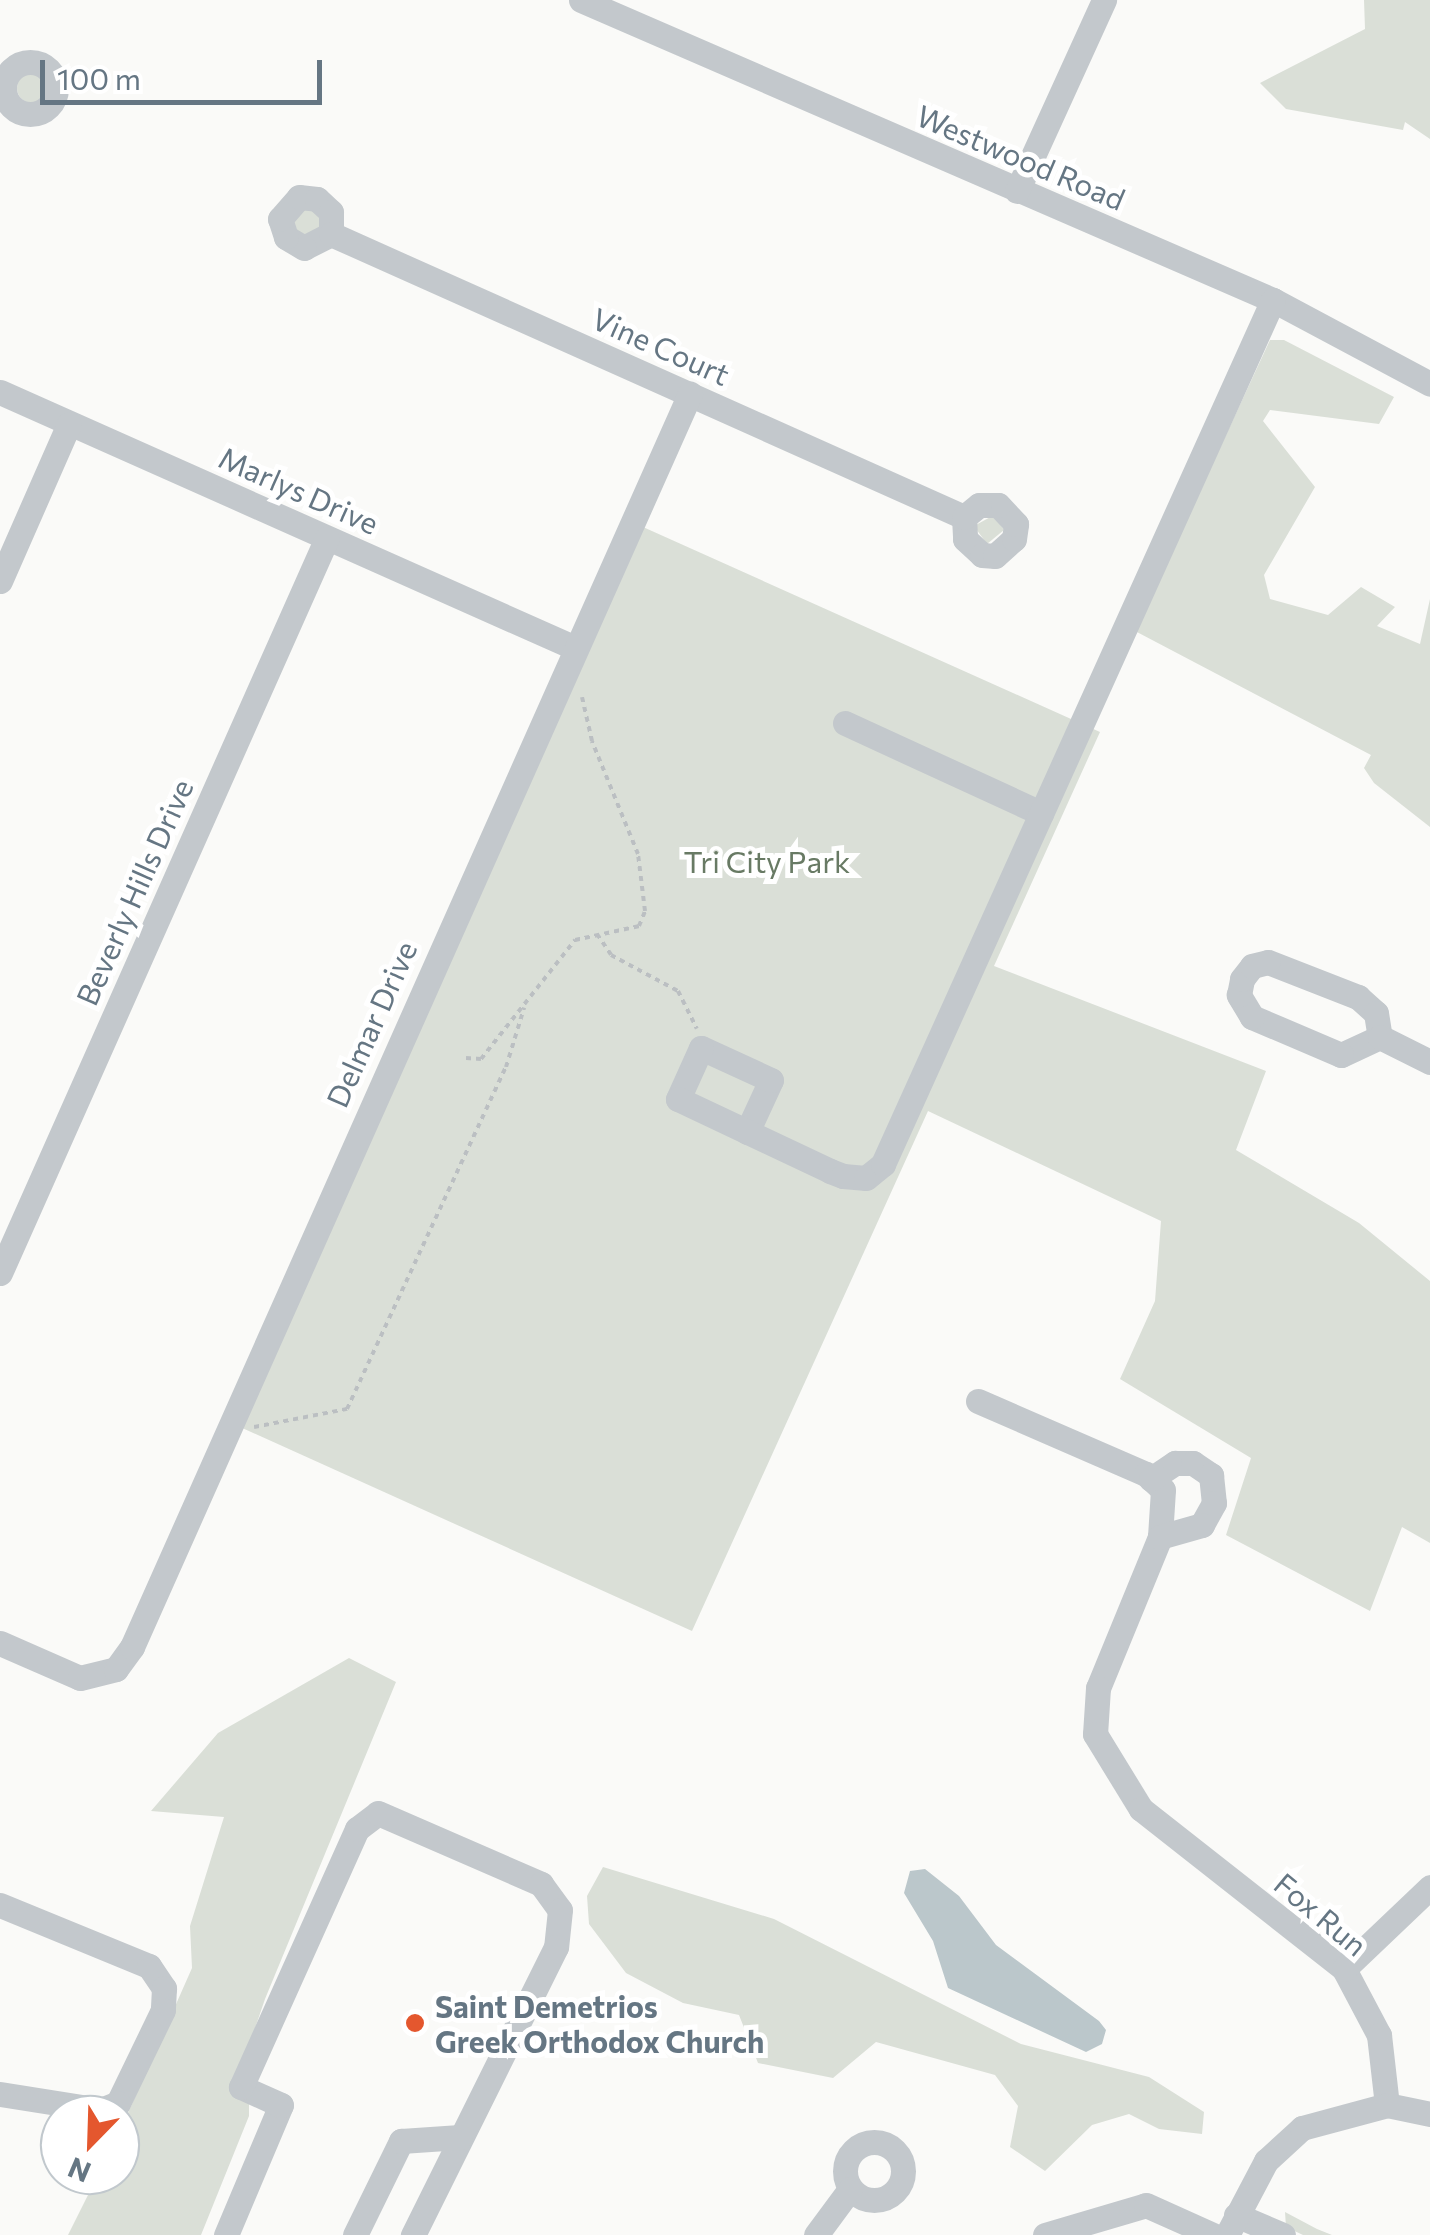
<!DOCTYPE html>
<html>
<head>
<meta charset="utf-8">
<style>
  body { margin:0 }
  #map { position:relative; width:1430px; height:2235px; overflow:hidden; background:#fafaf8; font-family:Commissioner,sans-serif }
  div>[style] { position:absolute }
  .green>* { inset:0; background:#dadfd7 }
  .round { border-radius:50% }
  .water>* { inset:0; background:#bbc7cb }
  .path>* { height:4px; margin-top:-2px; transform-origin:0; background:repeating-linear-gradient(90deg,#bbbfc2 0 5px,transparent 0 10px) }
  .minor>* { height:25px; margin:-12.5px; padding:0 12.5px; transform-origin:12.5px; border-radius:12.5px; background:#c3c8cc }
  .minor>.ring { margin:-12.5px; padding:0; box-sizing:content-box; background:none; border:25px solid #c3c8cc; border-radius:50% }
  .dots>* { width:28px; height:28px; translate:-50% -50%; box-sizing:border-box; border:5px solid #fff; border-radius:50% }
  span { translate:-50% -50%; white-space:nowrap; text-align:center; line-height:1.15; -webkit-text-stroke:10px #fff; paint-order:stroke }
  .street-label { font-size:30px; color:#657683 }
  .park-label { font-size:30px; color:#687a64 }
  .poi-label { font-size:30px; color:#657683; font-weight:700 }
  .left { translate:0 -50%; text-align:left }
  .north { position:absolute; left:40px; top:2095px; width:100px; height:100px; box-sizing:border-box; background:#fff; border:2px solid #c1c8cd; border-radius:50%; rotate:203deg; font-size:28px; font-weight:700; line-height:40px; text-align:center; color:#657683 }
  .north::after { content:''; display:block; margin:auto; width:35px; height:45px; background:#e4572e; clip-path:polygon(50% 0,100% 100%,50% 72%,0 100%) }
  .scale { position:absolute; left:40px; top:60px; width:282px; height:45px; box-sizing:border-box; border:5px solid #657683; border-top:0; padding-left:12px; font-size:30px; line-height:35px; white-space:nowrap; color:#657683; -webkit-text-stroke:8px #fff; paint-order:stroke }
</style>
</head>
<body>
<div id="map">
  <div class="green">
    <div style="clip-path:polygon(1364px 0,1430px 0,1430px 139px,1405px 122px,1403px 130px,1286px 109px,1260px 83px,1365px 29px)"></div>
    <div class="round" style="left:17px;top:73px;width:30px;height:30px"></div>
    <div style="clip-path:polygon(307px 207px,320px 214px,321px 229px,300px 236px,291px 219px)"></div>
    <div style="clip-path:polygon(1270px 340px,1284px 340px,1394px 397px,1379px 424px,1270px 410px,1263px 421px,1315px 487px,1264px 575px,1270px 599px,1328px 615px,1361px 587px,1395px 607px,1377px 626px,1420px 644px,1430px 599px,1430px 827px,1374px 783px,1364px 768px,1371px 755px,1135px 631px)"></div>
    <div style="clip-path:polygon(994px 515px,1004px 530px,987px 544px,974px 526px)"></div>
    <div style="clip-path:polygon(643px 527px,1100px 732px,994px 966px,1266px 1071px,1236px 1150px,1359px 1223px,1430px 1281px,1430px 1543px,1402px 1527px,1370px 1611px,1226px 1535px,1251px 1458px,1120px 1379px,1155px 1301px,1161px 1221px,928px 1111px,692px 1631px,240px 1427px)"></div>
    <div style="clip-path:polygon(349px 1658px,396px 1682px,265px 1999px,249px 2046px,249px 2116px,201px 2235px,68px 2235px,98px 2175px,120px 2175px,120px 2131px,192px 1968px,190px 1926px,224px 1817px,151px 1811px,218px 1733px)"></div>
    <div style="clip-path:polygon(603px 1867px,774px 1919px,1021px 2044px,1149px 2077px,1204px 2112px,1202px 2134px,1159px 2129px,1129px 2114px,1092px 2125px,1045px 2171px,1010px 2147px,1018px 2106px,995px 2075px,876px 2042px,833px 2078px,758px 2063px,739px 2015px,683px 2003px,626px 1973px,589px 1924px,587px 1896px)"></div>
    <div style="clip-path:polygon(1285px 2212px,1317px 2229px,1332px 2235px,1303px 2235px,1286px 2227px)"></div>
  </div>
  <div class="water">
    <div style="clip-path:polygon(925px 1869px,959px 1896px,996px 1945px,1099px 2021px,1106px 2030px,1102px 2044px,1086px 2052px,948px 1988px,933px 1941px,904px 1893px,910px 1871px)"></div>
  </div>
  <div class="path">
    <div style="left:597px;top:934px;width:25px;rotate:56deg"></div>
    <div style="left:611px;top:955px;width:76px;rotate:28.2deg"></div>
    <div style="left:678px;top:991px;width:42px;rotate:63.4deg"></div>
    <div style="left:466px;top:1058px;width:15px;rotate:4deg"></div>
    <div style="left:481px;top:1059px;width:152px;rotate:-51.7deg"></div>
    <div style="left:575px;top:940px;width:66px;rotate:-12.3deg"></div>
    <div style="left:639px;top:926px;width:16px;rotate:-68deg"></div>
    <div style="left:645px;top:911px;width:57px;rotate:-97deg"></div>
    <div style="left:638px;top:854px;width:122px;rotate:-112.2deg"></div>
    <div style="left:592px;top:741px;width:45px;rotate:-102.8deg"></div>
    <div style="left:254px;top:1427px;width:95px;rotate:-11deg"></div>
    <div style="left:347px;top:1409px;width:377px;rotate:-65.1deg"></div>
    <div style="left:506px;top:1067px;width:62px;rotate:-73deg"></div>
  </div>
  <div class="minor">
    <div style="left:581px;top:0;width:754px;rotate:23.44deg"></div>
    <div style="left:1273px;top:300px;width:178px;rotate:28.1deg"></div>
    <div class="ring" style="left:4px;top:62px;width:27px;height:27px"></div>
    <div style="left:1017px;top:191px;width:210px;rotate:-65.5deg"></div>
    <div style="left:331px;top:234px;width:30px;rotate:153deg"></div>
    <div style="left:304px;top:248px;width:21px;rotate:-149deg"></div>
    <div style="left:286px;top:237px;width:19px;rotate:-108deg"></div>
    <div style="left:280px;top:219px;width:29px;rotate:-49deg"></div>
    <div style="left:299px;top:197px;width:18px;rotate:6deg"></div>
    <div style="left:317px;top:199px;width:19px;rotate:43deg"></div>
    <div style="left:331px;top:212px;width:22px;rotate:90deg"></div>
    <div style="left:331px;top:234px;width:693px;rotate:24.09deg"></div>
    <div style="left:964px;top:517px;width:22px;rotate:87deg"></div>
    <div style="left:965px;top:539px;width:23px;rotate:43deg"></div>
    <div style="left:982px;top:555px;width:13px;rotate:4deg"></div>
    <div style="left:995px;top:556px;width:25px;rotate:-42deg"></div>
    <div style="left:1014px;top:539px;width:15px;rotate:-82deg"></div>
    <div style="left:1016px;top:524px;width:26px;rotate:-133deg"></div>
    <div style="left:998px;top:505px;width:19px;rotate:180deg"></div>
    <div style="left:979px;top:505px;width:19px;rotate:141deg"></div>
    <div style="left:0;top:392px;width:627px;rotate:23.99deg"></div>
    <div style="left:0;top:581px;width:171px;rotate:-66.3deg"></div>
    <div style="left:845px;top:723px;width:216px;rotate:24.7deg"></div>
    <div style="left:1268px;top:962px;width:97px;rotate:21.3deg"></div>
    <div style="left:1358px;top:997px;width:24px;rotate:42deg"></div>
    <div style="left:1376px;top:1013px;width:24px;rotate:81deg"></div>
    <div style="left:1380px;top:1037px;width:43px;rotate:155.2deg"></div>
    <div style="left:1341px;top:1055px;width:97px;rotate:-156.9deg"></div>
    <div style="left:1252px;top:1017px;width:26px;rotate:-121deg"></div>
    <div style="left:1239px;top:995px;width:16px;rotate:-79deg"></div>
    <div style="left:1242px;top:979px;width:16px;rotate:-52deg"></div>
    <div style="left:1252px;top:966px;width:16px;rotate:-14deg"></div>
    <div style="left:1380px;top:1037px;width:56px;rotate:26.6deg"></div>
    <div style="left:747px;top:1132px;width:57px;rotate:-65.2deg"></div>
    <div style="left:771px;top:1080px;width:77px;rotate:-155.4deg"></div>
    <div style="left:701px;top:1048px;width:56px;rotate:114.3deg"></div>
    <div style="left:678px;top:1099px;width:168px;rotate:25.3deg"></div>
    <div style="left:830px;top:1171px;width:14px;rotate:21deg"></div>
    <div style="left:843px;top:1176px;width:23px;rotate:5deg"></div>
    <div style="left:866px;top:1178px;width:22px;rotate:-39deg"></div>
    <div style="left:883px;top:1164px;width:948px;rotate:-65.71deg"></div>
    <div style="left:0;top:1273px;width:804px;rotate:-66.02deg"></div>
    <div style="left:978px;top:1401px;width:183px;rotate:23.5deg"></div>
    <div style="left:1146px;top:1474px;width:23px;rotate:43deg"></div>
    <div style="left:1163px;top:1490px;width:47px;rotate:93.7deg"></div>
    <div style="left:1160px;top:1537px;width:163px;rotate:112.3deg"></div>
    <div style="left:1098px;top:1688px;width:46px;rotate:93.7deg"></div>
    <div style="left:1095px;top:1734px;width:88px;rotate:58.5deg"></div>
    <div style="left:1141px;top:1809px;width:258px;rotate:38.2deg"></div>
    <div style="left:1344px;top:1969px;width:75px;rotate:62.1deg"></div>
    <div style="left:1379px;top:2035px;width:70px;rotate:83.5deg"></div>
    <div style="left:1151px;top:1479px;width:29px;rotate:-34deg"></div>
    <div style="left:1175px;top:1463px;width:18px"></div>
    <div style="left:1193px;top:1463px;width:22px;rotate:34deg"></div>
    <div style="left:1211px;top:1475px;width:28px;rotate:84deg"></div>
    <div style="left:1214px;top:1503px;width:25px;rotate:119deg"></div>
    <div style="left:1202px;top:1525px;width:44px;rotate:164.1deg"></div>
    <div style="left:0;top:1643px;width:87px;rotate:23.6deg"></div>
    <div style="left:80px;top:1678px;width:37px;rotate:-14deg"></div>
    <div style="left:116px;top:1669px;width:27px;rotate:-54deg"></div>
    <div style="left:132px;top:1647px;width:1372px;rotate:-66deg"></div>
    <div style="left:0;top:1905px;width:161px;rotate:22.3deg"></div>
    <div style="left:149px;top:1966px;width:27px;rotate:56deg"></div>
    <div style="left:164px;top:1988px;width:22px;rotate:93deg"></div>
    <div style="left:163px;top:2010px;width:103px;rotate:115.8deg"></div>
    <div style="left:118px;top:2103px;width:18px;rotate:158deg"></div>
    <div style="left:101px;top:2110px;width:102px;rotate:-171deg"></div>
    <div style="left:1344px;top:1969px;width:119px;rotate:-43.6deg"></div>
    <div class="ring" style="left:845px;top:2142px;width:33px;height:33px"></div>
    <div style="left:1236px;top:2215px;width:51px;rotate:23.1deg"></div>
    <div style="left:226px;top:2235px;width:141px;rotate:-67.1deg"></div>
    <div style="left:281px;top:2105px;width:44px;rotate:-155.8deg"></div>
    <div style="left:241px;top:2087px;width:283px;rotate:-65.8deg"></div>
    <div style="left:357px;top:1829px;width:26px;rotate:-37deg"></div>
    <div style="left:378px;top:1813px;width:178px;rotate:23.5deg"></div>
    <div style="left:541px;top:1884px;width:32px;rotate:54deg"></div>
    <div style="left:560px;top:1910px;width:37px;rotate:96deg"></div>
    <div style="left:556px;top:1947px;width:322px;rotate:116.4deg"></div>
    <div style="left:355px;top:2235px;width:105px;rotate:-63.9deg"></div>
    <div style="left:401px;top:2141px;width:59px;rotate:-3.9deg"></div>
    <div style="left:816px;top:2235px;width:57px;rotate:-53.5deg"></div>
    <div style="left:1045px;top:2235px;width:105px;rotate:-16.5deg"></div>
    <div style="left:1146px;top:2205px;width:73px;rotate:24.1deg"></div>
    <div style="left:1227px;top:2235px;width:84px;rotate:-62.2deg"></div>
    <div style="left:1266px;top:2161px;width:49px;rotate:-42.5deg"></div>
    <div style="left:1302px;top:2128px;width:88px;rotate:-15.1deg"></div>
    <div style="left:1387px;top:2105px;width:44px;rotate:11.8deg"></div>
  </div>
  <div class="dots">
    <div style="left:415px;top:2023px;background:#e4572e"></div>
  </div>
  <div class="street-label">
    <span style="left:1021px;top:157px;rotate:23deg">Westwood Road</span>
    <span style="left:661px;top:346px;rotate:24deg">Vine Court</span>
    <span style="left:299px;top:490px;rotate:24deg">Marlys Drive</span>
    <span style="left:134px;top:892px;rotate:-66deg">Beverly Hills Drive</span>
    <span style="left:371px;top:1024px;rotate:-66deg">Delmar Drive</span>
    <span style="left:1321px;top:1914px;rotate:40deg">Fox Run</span>
  </div>
  <div class="park-label">
    <span style="left:767px;top:861px">Tri City Park</span>
  </div>
  <div class="poi-label">
    <span class="left" style="left:435px;top:2023px">Saint Demetrios<br>Greek Orthodox Church</span>
  </div>
  <div class="north">N</div>
  <div class="scale">100 m</div>
</div>
</body>
</html>
